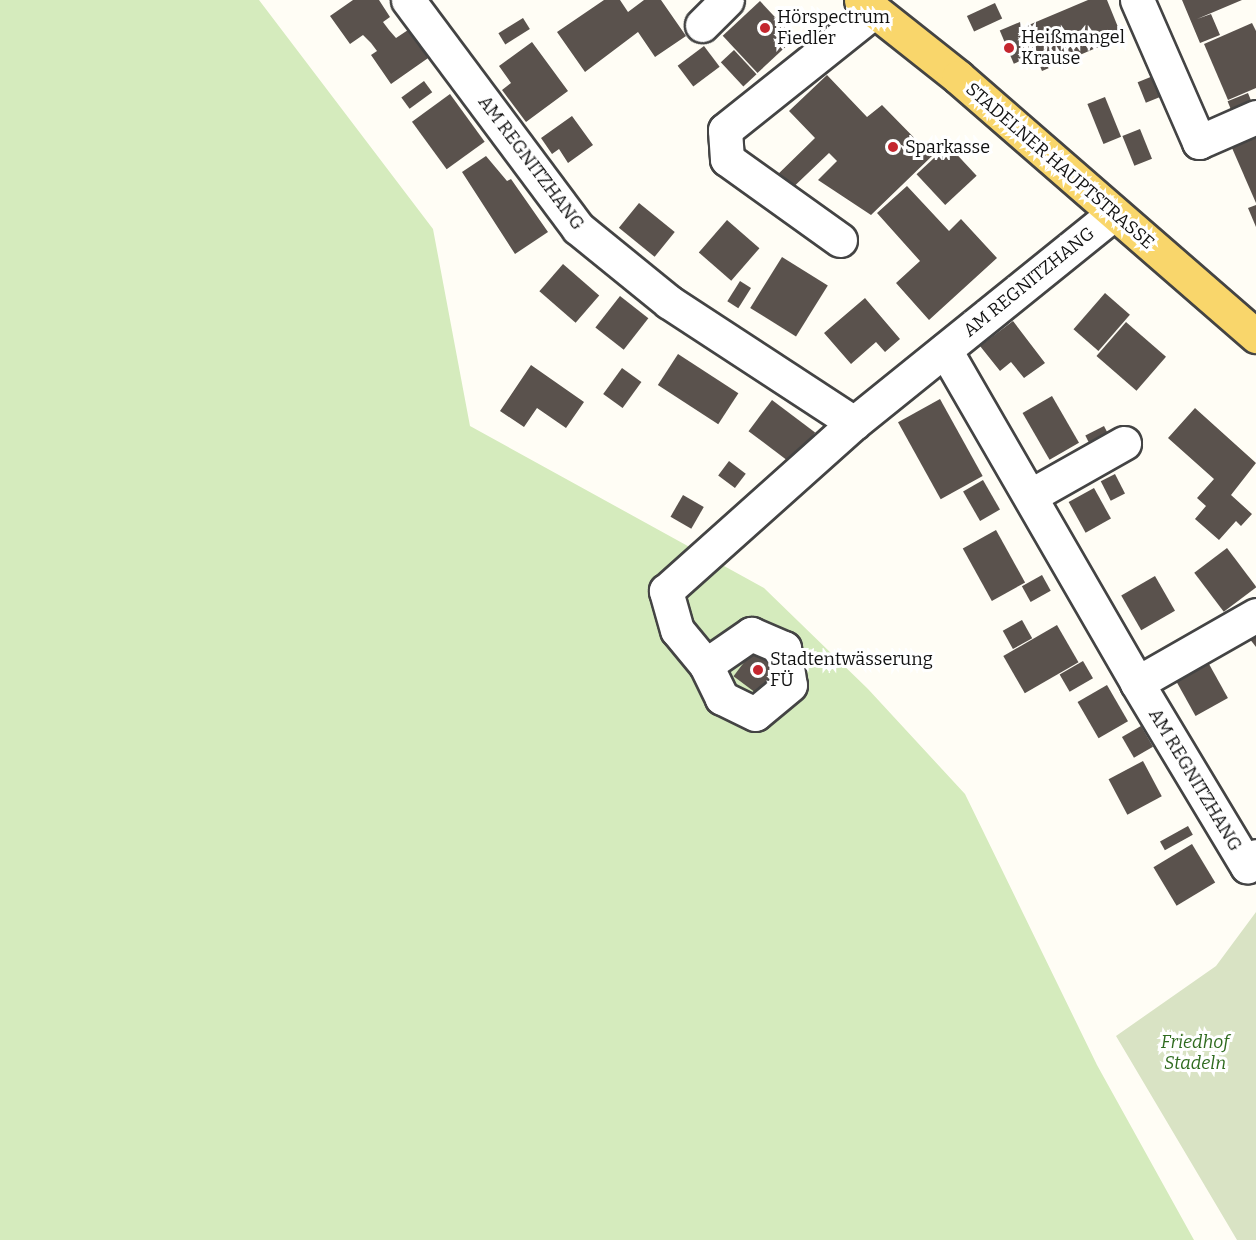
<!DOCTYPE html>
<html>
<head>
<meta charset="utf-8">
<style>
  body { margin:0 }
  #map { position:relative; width:1256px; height:1240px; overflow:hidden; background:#fffdf5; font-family:Bitter,serif }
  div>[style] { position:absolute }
  .green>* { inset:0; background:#d5ebbd }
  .cemetery>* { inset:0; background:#d9e3c4 }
  .building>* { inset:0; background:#5a524d; transform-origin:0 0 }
  .roads { filter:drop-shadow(2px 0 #444) drop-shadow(-2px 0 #444) drop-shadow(0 2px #444) drop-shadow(0 -2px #444) }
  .minor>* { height:33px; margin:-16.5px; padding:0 16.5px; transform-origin:16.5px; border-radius:16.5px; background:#fff }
  .major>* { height:33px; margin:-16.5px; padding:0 16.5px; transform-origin:16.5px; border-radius:16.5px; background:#f9d66b }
  .dots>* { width:16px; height:16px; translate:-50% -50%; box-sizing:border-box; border:3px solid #fff; border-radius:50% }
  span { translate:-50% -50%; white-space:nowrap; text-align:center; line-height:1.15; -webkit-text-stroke:6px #fff; paint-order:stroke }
  .poi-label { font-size:18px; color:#111 }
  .left { translate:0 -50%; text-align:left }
  .street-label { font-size:18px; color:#111 }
  .park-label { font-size:18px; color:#2f6b1f; font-style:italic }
</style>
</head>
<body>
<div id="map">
  <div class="green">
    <div style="clip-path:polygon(0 0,259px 0,433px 229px,470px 426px,764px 588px,868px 689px,965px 794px,1097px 1065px,1194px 1240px,0 1240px)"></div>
  </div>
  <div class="cemetery">
    <div style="clip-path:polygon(1256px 912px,1256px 1240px,1237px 1240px,1116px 1036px,1216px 966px)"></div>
  </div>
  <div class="building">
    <div style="clip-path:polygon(353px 0,379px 0,390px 17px,383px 22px,389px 30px,396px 38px,411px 28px,431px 56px,391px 84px,371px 55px,377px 51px,371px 43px,363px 35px,350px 44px,330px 16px)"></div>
    <div style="clip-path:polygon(604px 0,620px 0,628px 12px,644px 0,661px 0,686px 36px,655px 57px,638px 32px,585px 72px,557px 32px)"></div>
    <div style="clip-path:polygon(1088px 0,1107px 0,1122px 37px,1042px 71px,1024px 27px)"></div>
    <div style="clip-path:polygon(1182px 0,1242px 0,1197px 19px,1211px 14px,1220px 35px,1200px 43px)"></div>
    <div style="left:760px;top:1px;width:51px;height:51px;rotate:47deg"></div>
    <div style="left:995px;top:3px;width:17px;height:31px;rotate:65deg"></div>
    <div style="left:523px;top:18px;width:13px;height:29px;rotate:58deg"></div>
    <div style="left:1020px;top:22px;width:36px;height:22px;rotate:67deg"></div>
    <div style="clip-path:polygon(1252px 23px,1256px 31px,1256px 88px,1228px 100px,1204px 44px)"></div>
    <div style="clip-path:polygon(532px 42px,568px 91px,526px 122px,502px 90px,511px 83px,499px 66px)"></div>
    <div style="left:704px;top:46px;width:26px;height:33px;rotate:53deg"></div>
    <div style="left:734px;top:50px;width:33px;height:18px;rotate:47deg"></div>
    <div style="left:1158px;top:74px;width:22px;height:22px;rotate:68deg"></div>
    <div style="clip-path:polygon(827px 75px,867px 117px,882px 105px,932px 156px,871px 215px,818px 180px,837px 161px,829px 153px,784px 196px,770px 182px,815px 138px,789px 111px)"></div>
    <div style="left:424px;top:81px;width:14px;height:28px;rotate:54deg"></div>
    <div style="left:1248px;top:93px;width:11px;height:22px;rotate:68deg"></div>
    <div style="left:450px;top:94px;width:59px;height:47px;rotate:54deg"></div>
    <div style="left:1105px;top:97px;width:43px;height:19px;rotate:68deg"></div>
    <div style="clip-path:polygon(572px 116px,593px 145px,568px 163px,559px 149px,552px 154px,541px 138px)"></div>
    <div style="left:1140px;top:129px;width:32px;height:19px;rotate:68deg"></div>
    <div style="clip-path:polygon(1256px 138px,1256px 203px,1232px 148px)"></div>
    <div style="left:948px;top:145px;width:42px;height:43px;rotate:47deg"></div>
    <div style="clip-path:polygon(486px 156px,507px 181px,511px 179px,548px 232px,515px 254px,462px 172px)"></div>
    <div style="clip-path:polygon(907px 186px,949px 231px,961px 219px,997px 258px,929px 320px,896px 283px,920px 261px,877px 213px)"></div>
    <div style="left:639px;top:203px;width:46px;height:32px;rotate:39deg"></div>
    <div style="clip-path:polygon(1256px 205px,1256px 227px,1248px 208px)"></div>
    <div style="left:727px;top:220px;width:43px;height:43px;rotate:41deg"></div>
    <div style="left:782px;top:257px;width:54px;height:60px;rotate:32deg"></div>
    <div style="left:563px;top:264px;width:48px;height:36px;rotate:41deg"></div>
    <div style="left:740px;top:281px;width:13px;height:24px;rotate:32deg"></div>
    <div style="left:1105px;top:293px;width:33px;height:48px;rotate:41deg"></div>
    <div style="left:620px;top:296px;width:36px;height:40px;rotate:38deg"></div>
    <div style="clip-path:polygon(865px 298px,900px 339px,885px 352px,876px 342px,851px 364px,824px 333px)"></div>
    <div style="clip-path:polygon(1013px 321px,1045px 363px,1024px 378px,1011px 362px,1000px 371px,980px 346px)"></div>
    <div style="left:1126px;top:322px;width:53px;height:45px;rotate:41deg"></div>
    <div style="left:678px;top:354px;width:72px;height:37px;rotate:33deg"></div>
    <div style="clip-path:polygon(531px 365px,584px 402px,566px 428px,537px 408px,524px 427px,500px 411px)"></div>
    <div style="left:622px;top:368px;width:24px;height:32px;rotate:36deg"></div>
    <div style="left:1052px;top:396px;width:54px;height:34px;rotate:60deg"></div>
    <div style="left:940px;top:399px;width:88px;height:48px;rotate:61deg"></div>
    <div style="left:772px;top:400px;width:54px;height:39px;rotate:37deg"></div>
    <div style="clip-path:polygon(1195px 408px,1256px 463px,1231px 495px,1252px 514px,1241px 526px,1236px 521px,1219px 540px,1195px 519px,1206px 506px,1197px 498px,1214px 479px,1168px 438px)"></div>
    <div style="left:1104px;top:426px;width:13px;height:21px;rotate:63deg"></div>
    <div style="left:729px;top:461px;width:21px;height:18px;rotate:37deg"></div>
    <div style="left:1115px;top:474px;width:22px;height:16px;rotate:63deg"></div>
    <div style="left:983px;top:480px;width:34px;height:23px;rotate:60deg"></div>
    <div style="left:1094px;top:488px;width:35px;height:29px;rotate:61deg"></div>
    <div style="left:683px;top:495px;width:24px;height:25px;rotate:30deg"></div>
    <div style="left:996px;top:530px;width:60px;height:38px;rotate:61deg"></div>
    <div style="left:1227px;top:548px;width:49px;height:41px;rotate:53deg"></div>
    <div style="left:1042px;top:575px;width:18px;height:23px;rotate:61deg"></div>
    <div style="left:1155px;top:576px;width:40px;height:39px;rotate:60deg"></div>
    <div style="left:1022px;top:620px;width:21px;height:22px;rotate:61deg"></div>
    <div style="left:1057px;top:625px;width:43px;height:62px;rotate:60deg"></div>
    <div style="clip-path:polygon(1256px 632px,1256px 647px,1249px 638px)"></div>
    <div style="left:757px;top:645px;width:31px;height:39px;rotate:37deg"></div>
    <div style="left:1083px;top:661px;width:20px;height:27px;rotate:60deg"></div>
    <div style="left:1209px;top:664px;width:39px;height:37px;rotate:61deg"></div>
    <div style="left:1107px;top:685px;width:42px;height:34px;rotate:60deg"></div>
    <div style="left:1141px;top:726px;width:24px;height:22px;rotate:60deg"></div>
    <div style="left:1143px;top:761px;width:40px;height:39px;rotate:62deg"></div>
    <div style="left:1188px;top:826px;width:10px;height:32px;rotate:61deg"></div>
    <div style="left:1192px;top:844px;width:45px;height:45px;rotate:59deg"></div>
  </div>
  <div class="roads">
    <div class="minor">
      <div style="left:408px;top:0;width:284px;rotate:53.3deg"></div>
      <div style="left:578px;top:228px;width:117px;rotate:39.1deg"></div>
      <div style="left:669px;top:302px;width:221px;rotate:33.2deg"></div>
      <div style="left:1137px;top:0;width:155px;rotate:66.4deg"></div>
      <div style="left:1199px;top:142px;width:62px;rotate:-23.7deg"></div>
      <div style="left:702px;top:25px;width:35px;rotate:-45deg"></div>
      <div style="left:840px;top:240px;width:139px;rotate:-144.4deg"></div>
      <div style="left:727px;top:159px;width:29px;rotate:-94deg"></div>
      <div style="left:725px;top:130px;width:191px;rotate:-38.6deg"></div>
      <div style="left:945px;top:350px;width:384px;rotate:60deg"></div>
      <div style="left:1137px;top:683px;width:214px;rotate:59deg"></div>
      <div style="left:1247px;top:866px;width:13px;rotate:-48deg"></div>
      <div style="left:1030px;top:496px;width:108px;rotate:-29.4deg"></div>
      <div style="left:706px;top:665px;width:55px;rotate:-34.6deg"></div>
      <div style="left:751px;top:634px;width:36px;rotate:23deg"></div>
      <div style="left:784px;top:648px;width:37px;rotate:81deg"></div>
      <div style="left:790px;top:685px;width:45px;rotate:140.4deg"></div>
      <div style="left:755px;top:714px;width:37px;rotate:-154deg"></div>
      <div style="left:722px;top:698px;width:37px;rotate:-116deg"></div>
      <div style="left:706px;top:665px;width:45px;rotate:-129.6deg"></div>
      <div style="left:677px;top:630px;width:41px;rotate:-105.8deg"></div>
      <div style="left:666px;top:591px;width:252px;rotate:-41.8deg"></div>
      <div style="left:854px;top:423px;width:333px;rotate:-38.9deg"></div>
      <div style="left:1137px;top:683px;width:137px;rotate:-29.7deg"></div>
    </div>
    <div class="major">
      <div style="left:861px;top:0;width:124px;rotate:38.4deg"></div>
      <div style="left:958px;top:77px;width:395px;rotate:41deg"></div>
    </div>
  </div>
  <div class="dots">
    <div style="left:765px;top:28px;background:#c4262e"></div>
    <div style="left:1009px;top:48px;background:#c4262e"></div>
    <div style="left:893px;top:147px;background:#c4262e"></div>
    <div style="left:758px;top:670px;background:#c4262e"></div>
  </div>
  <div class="poi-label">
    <span class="left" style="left:777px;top:28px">Hörspectrum<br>Fiedler</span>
    <span class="left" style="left:1021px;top:48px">Heißmangel<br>Krause</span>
    <span class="left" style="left:905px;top:147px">Sparkasse</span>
    <span class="left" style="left:770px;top:670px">Stadtentwässerung<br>FÜ</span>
  </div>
  <div class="street-label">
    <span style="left:531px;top:163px;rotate:53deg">AM REGNITZHANG</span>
    <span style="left:1060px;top:166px;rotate:41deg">STADELNER HAUPTSTRASSE</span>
    <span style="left:1029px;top:282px;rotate:-39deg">AM REGNITZHANG</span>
    <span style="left:1195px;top:780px;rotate:59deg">AM REGNITZHANG</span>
  </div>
  <div class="park-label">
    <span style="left:1195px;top:1053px">Friedhof<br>Stadeln</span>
  </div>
</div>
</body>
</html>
